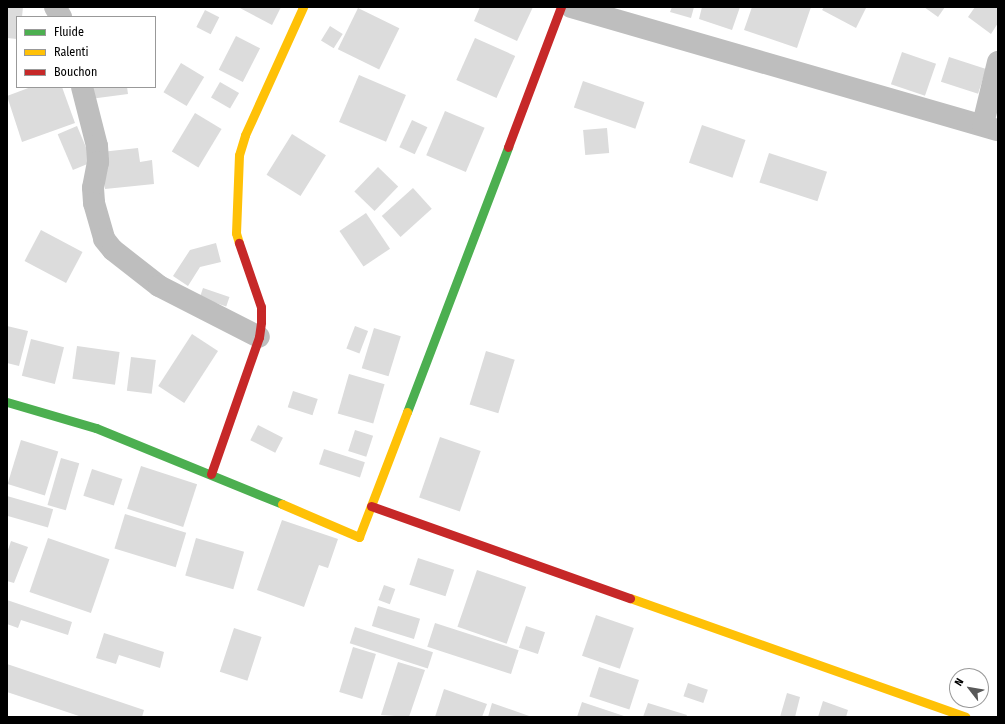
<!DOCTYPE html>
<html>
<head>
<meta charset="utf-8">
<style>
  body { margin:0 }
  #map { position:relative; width:1005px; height:724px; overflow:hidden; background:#fff; font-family:"Fira Sans Condensed",sans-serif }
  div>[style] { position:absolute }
  .building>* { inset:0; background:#dcdcdc; transform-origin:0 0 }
  .street>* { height:22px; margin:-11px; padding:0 11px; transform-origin:11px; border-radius:11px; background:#bebebe }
  .fast>* { height:9px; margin:-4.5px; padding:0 4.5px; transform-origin:4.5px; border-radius:4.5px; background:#4caf50 }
  .slow>* { height:9px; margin:-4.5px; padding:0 4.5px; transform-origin:4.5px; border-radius:4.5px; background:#ffc107 }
  .jam>* { height:9px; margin:-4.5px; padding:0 4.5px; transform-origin:4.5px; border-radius:4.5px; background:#c62828 }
  span { translate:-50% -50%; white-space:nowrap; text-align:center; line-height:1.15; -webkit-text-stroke:4px #fff; paint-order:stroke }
  .frame { position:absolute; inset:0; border:8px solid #000; pointer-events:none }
  .legend { position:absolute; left:16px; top:16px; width:140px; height:72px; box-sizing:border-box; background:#fff; border:1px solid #999; margin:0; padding:5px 7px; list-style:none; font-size:12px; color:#000 }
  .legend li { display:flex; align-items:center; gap:8px; height:20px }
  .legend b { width:20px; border:1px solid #999 }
  .north { position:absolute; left:949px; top:668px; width:40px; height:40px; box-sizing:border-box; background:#fff; border:1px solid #999; border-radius:50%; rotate:301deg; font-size:11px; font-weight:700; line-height:16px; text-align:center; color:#000 }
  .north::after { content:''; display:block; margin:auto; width:14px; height:18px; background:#595959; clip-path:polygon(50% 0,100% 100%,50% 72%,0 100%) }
</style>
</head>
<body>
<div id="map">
  <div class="building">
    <div style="clip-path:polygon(7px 7px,23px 7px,22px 17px,17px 17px,17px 39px,7px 38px)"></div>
    <div style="clip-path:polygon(238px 7px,281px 7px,272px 25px)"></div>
    <div style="clip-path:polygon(480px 7px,533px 7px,517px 41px,474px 21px)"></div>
    <div style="clip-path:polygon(672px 7px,694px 7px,691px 18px,670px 12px)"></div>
    <div style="clip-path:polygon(702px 7px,740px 7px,732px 30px,699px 19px)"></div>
    <div style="clip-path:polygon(752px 7px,811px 7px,797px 48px,744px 30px)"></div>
    <div style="clip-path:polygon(824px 7px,865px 7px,866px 8px,856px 28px,822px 10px)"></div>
    <div style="clip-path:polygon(924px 7px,945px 7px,938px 17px)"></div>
    <div style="clip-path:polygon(975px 7px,998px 7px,998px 23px,991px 34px,968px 17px)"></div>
    <div style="left:358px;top:8px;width:46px;height:46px;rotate:26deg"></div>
    <div style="left:205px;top:10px;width:16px;height:19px;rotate:27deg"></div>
    <div style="left:330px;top:26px;width:15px;height:17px;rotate:32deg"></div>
    <div style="left:236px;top:36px;width:27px;height:38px;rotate:27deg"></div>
    <div style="left:475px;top:38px;width:44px;height:46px;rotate:24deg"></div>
    <div style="left:902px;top:52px;width:36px;height:34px;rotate:19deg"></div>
    <div style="left:949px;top:57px;width:39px;height:26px;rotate:18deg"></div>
    <div style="left:181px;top:63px;width:27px;height:34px;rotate:31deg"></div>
    <div style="left:359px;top:75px;width:51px;height:51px;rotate:23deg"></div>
    <div style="left:583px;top:81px;width:65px;height:28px;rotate:19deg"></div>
    <div style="left:220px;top:82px;width:22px;height:18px;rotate:30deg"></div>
    <div style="clip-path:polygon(31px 87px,62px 87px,75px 123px,22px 142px,7px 96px)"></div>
    <div style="clip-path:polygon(89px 87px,127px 87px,128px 94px,90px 99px)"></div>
    <div style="left:445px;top:111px;width:43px;height:48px;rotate:23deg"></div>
    <div style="left:195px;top:113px;width:31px;height:45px;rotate:31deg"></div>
    <div style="left:412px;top:120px;width:17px;height:30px;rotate:25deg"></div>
    <div style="left:702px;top:125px;width:46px;height:40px;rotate:19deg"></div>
    <div style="left:77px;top:126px;width:39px;height:21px;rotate:67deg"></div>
    <div style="left:607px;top:128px;width:25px;height:24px;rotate:85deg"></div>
    <div style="left:292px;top:134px;width:40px;height:48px;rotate:32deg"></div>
    <div style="clip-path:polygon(138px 148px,140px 162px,152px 160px,154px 184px,105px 189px,101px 152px)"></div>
    <div style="left:769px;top:153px;width:61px;height:31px;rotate:18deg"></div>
    <div style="left:378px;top:167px;width:28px;height:34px;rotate:44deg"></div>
    <div style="left:413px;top:188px;width:28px;height:42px;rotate:48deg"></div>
    <div style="left:366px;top:213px;width:43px;height:32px;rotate:56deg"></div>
    <div style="left:41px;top:230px;width:47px;height:35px;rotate:28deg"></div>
    <div style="clip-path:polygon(216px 243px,221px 262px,200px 267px,188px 286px,173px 276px,190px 250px)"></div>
    <div style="left:203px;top:288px;width:28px;height:10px;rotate:19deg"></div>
    <div style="clip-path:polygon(7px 326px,28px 331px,19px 366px,7px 363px)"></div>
    <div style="left:355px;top:326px;width:14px;height:24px;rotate:21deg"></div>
    <div style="left:374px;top:328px;width:28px;height:42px;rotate:17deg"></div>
    <div style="left:192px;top:334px;width:31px;height:62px;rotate:33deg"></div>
    <div style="left:31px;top:339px;width:34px;height:38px;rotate:14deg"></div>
    <div style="left:77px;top:346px;width:43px;height:33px;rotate:8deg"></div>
    <div style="left:486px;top:351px;width:30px;height:56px;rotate:17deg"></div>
    <div style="left:131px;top:357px;width:25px;height:34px;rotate:7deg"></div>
    <div style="left:349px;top:374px;width:37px;height:41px;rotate:16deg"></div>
    <div style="left:293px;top:391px;width:26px;height:17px;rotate:18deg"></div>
    <div style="left:258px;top:425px;width:28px;height:17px;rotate:27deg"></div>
    <div style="left:355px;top:430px;width:19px;height:22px;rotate:18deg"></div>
    <div style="left:440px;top:437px;width:43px;height:64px;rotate:19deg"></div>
    <div style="left:21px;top:440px;width:39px;height:46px;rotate:17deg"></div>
    <div style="left:324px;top:449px;width:43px;height:16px;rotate:18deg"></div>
    <div style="left:61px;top:458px;width:19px;height:49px;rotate:16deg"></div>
    <div style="left:141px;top:466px;width:59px;height:45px;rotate:18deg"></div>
    <div style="left:92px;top:469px;width:32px;height:28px;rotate:18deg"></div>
    <div style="left:7px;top:496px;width:48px;height:19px;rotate:16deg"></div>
    <div style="left:125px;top:514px;width:64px;height:36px;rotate:17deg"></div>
    <div style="clip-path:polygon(282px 520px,338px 539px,328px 568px,319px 565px,304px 607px,257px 590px)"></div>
    <div style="left:48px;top:538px;width:65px;height:57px;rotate:19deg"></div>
    <div style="left:196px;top:538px;width:50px;height:39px;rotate:16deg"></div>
    <div style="clip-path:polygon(11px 541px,28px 547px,14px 583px,7px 581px,7px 553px)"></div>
    <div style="left:418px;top:558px;width:38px;height:28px;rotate:18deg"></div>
    <div style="left:477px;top:570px;width:52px;height:60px;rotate:19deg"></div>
    <div style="left:384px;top:585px;width:12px;height:16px;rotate:20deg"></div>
    <div style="clip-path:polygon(7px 600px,72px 622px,68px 635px,21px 620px,18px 628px,7px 624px)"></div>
    <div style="left:378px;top:606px;width:44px;height:21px;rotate:17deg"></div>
    <div style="left:596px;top:615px;width:40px;height:43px;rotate:19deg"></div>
    <div style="left:435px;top:623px;width:88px;height:25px;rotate:18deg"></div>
    <div style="left:526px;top:626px;width:20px;height:23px;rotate:18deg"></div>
    <div style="left:355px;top:627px;width:82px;height:17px;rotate:18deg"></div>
    <div style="left:234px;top:628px;width:29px;height:46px;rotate:18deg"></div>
    <div style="clip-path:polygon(104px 633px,164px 652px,160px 668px,119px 655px,116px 664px,96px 658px)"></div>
    <div style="left:353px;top:647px;width:24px;height:47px;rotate:17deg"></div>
    <div style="clip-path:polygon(398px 662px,425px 670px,409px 717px,381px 715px)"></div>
    <div style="clip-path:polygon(7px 664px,144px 710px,142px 717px,82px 717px,7px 692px)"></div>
    <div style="left:599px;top:667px;width:42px;height:31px;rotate:18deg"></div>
    <div style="left:688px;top:683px;width:21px;height:14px;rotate:19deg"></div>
    <div style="clip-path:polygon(444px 689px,487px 704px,482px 717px,435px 717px)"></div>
    <div style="clip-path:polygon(787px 693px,800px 697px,795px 717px,780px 717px)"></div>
    <div style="clip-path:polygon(823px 701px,848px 710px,846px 717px,818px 717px)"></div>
    <div style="clip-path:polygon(582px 702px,627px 717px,577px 717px)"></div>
    <div style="clip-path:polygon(492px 703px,532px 717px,488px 717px)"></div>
    <div style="clip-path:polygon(648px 703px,687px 715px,686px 717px,643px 717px)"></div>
  </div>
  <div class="street">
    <div style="left:55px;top:7px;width:12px;rotate:59deg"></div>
    <div style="left:571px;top:7px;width:444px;rotate:16.1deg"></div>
    <div style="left:82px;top:87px;width:61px;rotate:75.7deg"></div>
    <div style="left:97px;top:146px;width:16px;rotate:86deg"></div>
    <div style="left:98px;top:162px;width:26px;rotate:101deg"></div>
    <div style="left:93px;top:188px;width:15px;rotate:86deg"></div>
    <div style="left:94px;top:203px;width:37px;rotate:74deg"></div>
    <div style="left:104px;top:239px;width:14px;rotate:51deg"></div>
    <div style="left:113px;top:250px;width:58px;rotate:38deg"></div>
    <div style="left:159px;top:286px;width:112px;rotate:27deg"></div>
    <div style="left:983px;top:124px;width:64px;rotate:-76.4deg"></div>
  </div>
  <div class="fast">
    <div style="left:7px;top:402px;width:93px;rotate:16.3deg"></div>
    <div style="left:96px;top:428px;width:201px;rotate:22.2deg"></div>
    <div style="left:407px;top:412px;width:284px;rotate:-69.1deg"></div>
  </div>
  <div class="slow">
    <div style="left:239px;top:243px;width:10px;rotate:-107deg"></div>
    <div style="left:236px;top:233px;width:78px;rotate:-87.8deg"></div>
    <div style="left:239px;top:155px;width:21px;rotate:-73deg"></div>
    <div style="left:245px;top:135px;width:141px;rotate:-65.6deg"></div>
    <div style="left:282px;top:504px;width:84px;rotate:23.2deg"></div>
    <div style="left:359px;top:537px;width:134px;rotate:-69deg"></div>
    <div style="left:630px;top:598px;width:356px;rotate:19.5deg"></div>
  </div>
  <div class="jam">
    <div style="left:508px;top:147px;width:150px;rotate:-69.3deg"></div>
    <div style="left:211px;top:474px;width:145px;rotate:-70.7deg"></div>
    <div style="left:259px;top:337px;width:15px;rotate:-82deg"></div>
    <div style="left:261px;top:322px;width:15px;rotate:-90deg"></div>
    <div style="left:261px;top:307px;width:68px;rotate:-109deg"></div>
    <div style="left:371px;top:506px;width:275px;rotate:19.6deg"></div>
  </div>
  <div class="frame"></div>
  <ul class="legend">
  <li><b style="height:5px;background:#4caf50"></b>Fluide</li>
  <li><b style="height:5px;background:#ffc107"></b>Ralenti</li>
  <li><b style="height:5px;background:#c62828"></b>Bouchon</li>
  </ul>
  <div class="north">N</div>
</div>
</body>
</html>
